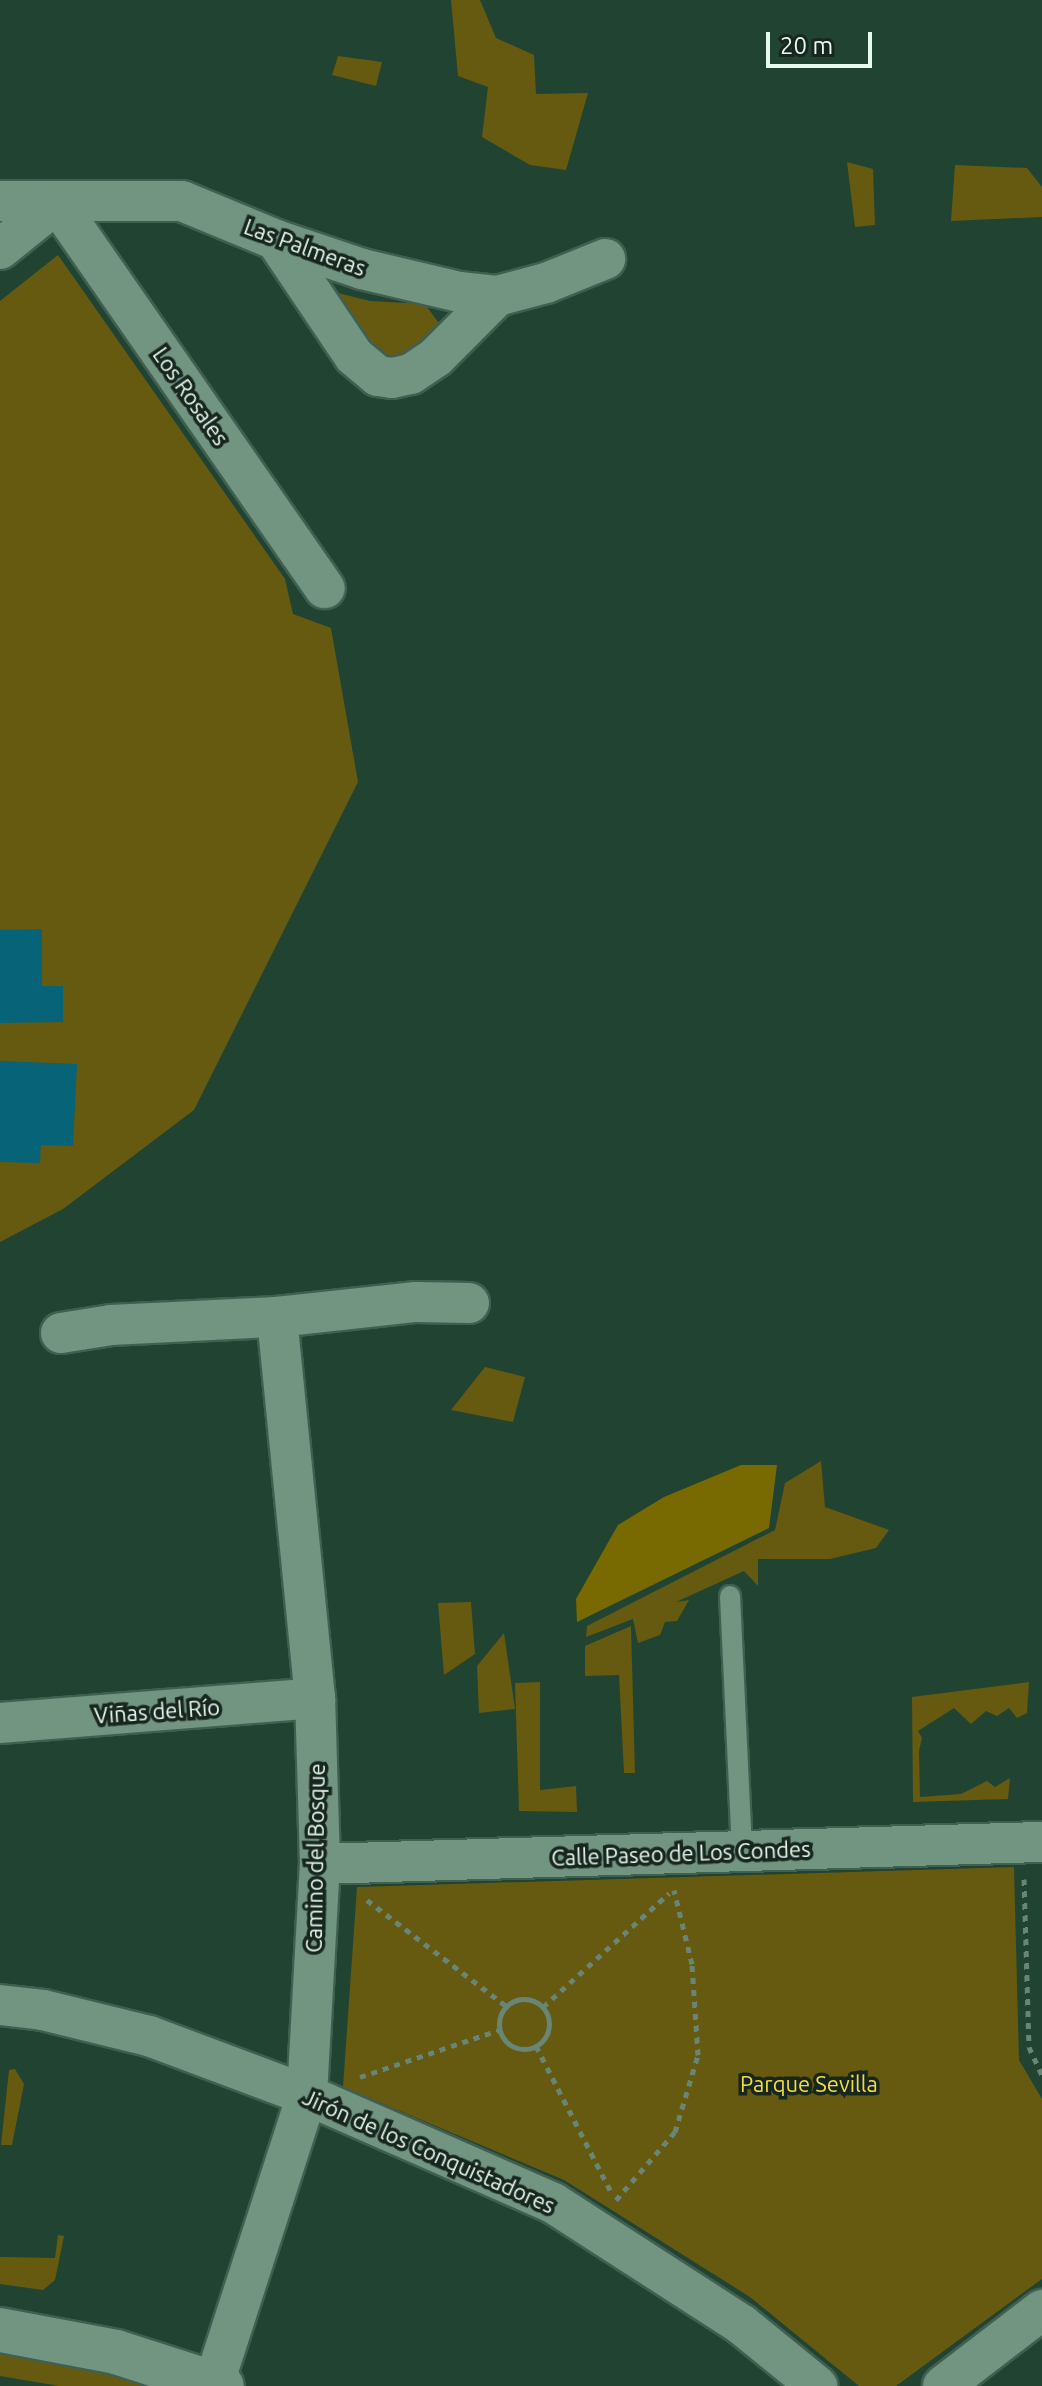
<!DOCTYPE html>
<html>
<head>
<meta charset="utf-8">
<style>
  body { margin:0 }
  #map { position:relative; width:1042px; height:2386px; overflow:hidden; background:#214332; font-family:Ubuntu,sans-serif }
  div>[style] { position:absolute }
  .green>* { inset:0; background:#655a10 }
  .forest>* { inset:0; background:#786a00 }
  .building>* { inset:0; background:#076378 }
  .path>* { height:5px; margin-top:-2.5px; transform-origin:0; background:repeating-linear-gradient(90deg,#688576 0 6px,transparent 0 12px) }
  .path>.ring { margin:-2.5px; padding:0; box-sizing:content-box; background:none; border:5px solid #688576; border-radius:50% }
  .roads { filter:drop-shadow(2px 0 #405f51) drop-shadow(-2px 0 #405f51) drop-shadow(0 2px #405f51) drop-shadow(0 -2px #405f51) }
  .service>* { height:20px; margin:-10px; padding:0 10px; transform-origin:10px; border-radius:10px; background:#719581 }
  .minor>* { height:40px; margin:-20px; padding:0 20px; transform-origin:20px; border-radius:20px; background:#719581 }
  .tertiary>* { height:44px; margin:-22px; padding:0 22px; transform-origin:22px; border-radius:22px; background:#719581 }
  span { translate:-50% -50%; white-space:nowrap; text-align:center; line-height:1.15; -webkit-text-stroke:7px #17261e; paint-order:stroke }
  .street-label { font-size:22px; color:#e7faef }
  .park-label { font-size:22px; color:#f4dd40 }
  .scale { position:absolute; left:766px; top:32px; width:106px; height:36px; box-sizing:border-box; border:4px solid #e7faef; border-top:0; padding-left:10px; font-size:24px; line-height:28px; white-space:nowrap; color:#e7faef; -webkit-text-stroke:6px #17261e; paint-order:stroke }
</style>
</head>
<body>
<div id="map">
  <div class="green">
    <div style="clip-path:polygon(451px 0,480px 0,496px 38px,534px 55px,536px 94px,588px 93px,566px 170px,530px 165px,482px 137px,488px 87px,458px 76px)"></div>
    <div style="clip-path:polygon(338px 56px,382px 62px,376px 86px,332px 75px)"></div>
    <div style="clip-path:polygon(847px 162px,873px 169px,875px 225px,855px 227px)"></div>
    <div style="clip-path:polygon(955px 165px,1027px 168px,1042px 187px,1042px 217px,951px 221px)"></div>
    <div style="clip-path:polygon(58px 255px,285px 579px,293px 614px,331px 628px,358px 782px,194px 1110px,63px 1209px,0 1242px,0 301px)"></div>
    <div style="clip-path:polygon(334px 292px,370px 301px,425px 304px,443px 329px,440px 342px,390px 363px,370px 357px)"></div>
    <div style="clip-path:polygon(485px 1367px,525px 1377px,513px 1422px,451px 1410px)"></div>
    <div style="clip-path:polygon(821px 1461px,825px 1507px,889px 1530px,876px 1548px,830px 1559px,758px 1559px,758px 1586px,744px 1571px,676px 1602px,689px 1600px,677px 1621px,665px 1622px,660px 1635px,638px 1643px,633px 1619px,586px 1637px,587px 1626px,775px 1530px,785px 1483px)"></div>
    <div style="clip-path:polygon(471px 1602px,475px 1654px,444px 1675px,438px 1603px)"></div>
    <div style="clip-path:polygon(631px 1626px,635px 1773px,624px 1773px,619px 1675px,585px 1676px,585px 1646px)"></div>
    <div style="clip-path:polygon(504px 1633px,515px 1709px,479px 1713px,477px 1666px)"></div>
    <div style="clip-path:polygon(540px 1682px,540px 1790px,576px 1786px,577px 1812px,519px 1811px,515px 1683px)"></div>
    <div style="clip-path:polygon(1029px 1682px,1027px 1713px,1017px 1718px,1009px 1708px,997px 1716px,986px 1711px,971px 1724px,954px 1708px,918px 1731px,922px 1738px,919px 1751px,920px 1797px,961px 1794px,987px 1781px,995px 1787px,1010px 1778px,1008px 1799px,913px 1802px,912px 1697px)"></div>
    <div style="clip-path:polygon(1014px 1867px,1019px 2060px,1042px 2099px,1042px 2279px,896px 2386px,859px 2386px,750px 2297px,564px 2180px,343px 2087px,357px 1887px)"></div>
    <div style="clip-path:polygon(15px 2069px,24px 2084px,12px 2145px,1px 2145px,9px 2070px)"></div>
    <div style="clip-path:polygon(58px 2235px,64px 2236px,55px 2280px,43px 2290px,0 2284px,0 2257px,55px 2258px)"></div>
    <div style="clip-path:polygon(0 2346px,173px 2386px,59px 2386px,0 2376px)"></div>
  </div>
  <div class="forest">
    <div style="clip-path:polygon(741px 1465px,777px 1465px,769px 1528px,577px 1622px,576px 1599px,618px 1525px,664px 1497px)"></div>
  </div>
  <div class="building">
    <div style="clip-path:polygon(42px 929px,42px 986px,63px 986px,63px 1022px,0 1023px,0 930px)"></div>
    <div style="clip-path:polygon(0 1061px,77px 1064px,73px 1146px,41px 1145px,40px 1163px,0 1162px)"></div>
  </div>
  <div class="path">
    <div style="left:1024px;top:1879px;width:168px;rotate:88.3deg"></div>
    <div style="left:1029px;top:2047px;width:31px;rotate:65deg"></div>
    <div style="left:367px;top:1900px;width:175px;rotate:37.3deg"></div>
    <div class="ring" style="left:499px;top:1999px;width:45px;height:45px"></div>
    <div style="left:543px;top:2007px;width:170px;rotate:-42.1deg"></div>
    <div style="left:536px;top:2046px;width:166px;rotate:62.8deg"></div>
    <div style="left:360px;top:2077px;width:147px;rotate:-18.7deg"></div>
    <div style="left:616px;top:2200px;width:90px;rotate:-49.1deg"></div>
    <div style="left:675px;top:2132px;width:80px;rotate:-73.4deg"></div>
    <div style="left:698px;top:2055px;width:91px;rotate:-93.8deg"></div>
    <div style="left:692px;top:1964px;width:76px;rotate:-103.7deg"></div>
  </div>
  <div class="roads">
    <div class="service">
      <div style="left:730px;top:1596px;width:255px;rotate:87.3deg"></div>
    </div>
    <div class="minor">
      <div style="left:0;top:201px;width:182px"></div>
      <div style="left:182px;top:201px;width:102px;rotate:22.5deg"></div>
      <div style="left:276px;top:240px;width:91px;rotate:18.6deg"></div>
      <div style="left:362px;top:269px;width:100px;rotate:13.3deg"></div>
      <div style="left:459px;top:292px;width:38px;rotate:6deg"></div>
      <div style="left:497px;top:296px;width:51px;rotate:-14.9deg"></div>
      <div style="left:546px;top:283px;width:64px;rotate:-22.1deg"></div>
      <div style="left:276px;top:240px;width:140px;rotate:56.1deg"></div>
      <div style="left:354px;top:356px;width:31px;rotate:40deg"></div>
      <div style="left:378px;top:376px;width:14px;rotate:8deg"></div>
      <div style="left:392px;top:378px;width:19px;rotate:-12deg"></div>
      <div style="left:411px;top:374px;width:30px;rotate:-34deg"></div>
      <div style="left:436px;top:357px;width:86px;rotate:-45deg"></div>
      <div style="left:0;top:249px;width:73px;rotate:-38.9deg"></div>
      <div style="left:57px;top:203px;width:469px;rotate:55.2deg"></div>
      <div style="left:61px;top:1333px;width:51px;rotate:-9.1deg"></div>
      <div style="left:111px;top:1325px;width:166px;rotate:-2.8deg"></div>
      <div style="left:277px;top:1317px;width:140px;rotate:-6.2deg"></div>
      <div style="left:416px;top:1302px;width:53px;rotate:1.1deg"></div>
      <div style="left:0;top:1723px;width:316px;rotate:-4.5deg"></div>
      <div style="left:320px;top:1864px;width:722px;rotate:-1.75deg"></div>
      <div style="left:0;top:2005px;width:43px;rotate:6.6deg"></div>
      <div style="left:43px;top:2010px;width:109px;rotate:13.8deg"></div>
      <div style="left:149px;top:2036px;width:169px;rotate:20.5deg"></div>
      <div style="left:307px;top:2095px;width:269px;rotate:23.7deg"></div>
      <div style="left:553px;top:2203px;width:225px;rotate:32.8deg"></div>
      <div style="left:742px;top:2325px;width:97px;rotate:39.1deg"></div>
      <div style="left:213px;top:2386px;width:306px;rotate:-72.1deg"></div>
      <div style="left:307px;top:2095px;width:231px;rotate:-86.8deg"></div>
      <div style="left:320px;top:1864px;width:166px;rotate:-91.7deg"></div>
      <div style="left:315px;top:1698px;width:383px;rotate:-95.7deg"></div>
      <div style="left:943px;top:2386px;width:125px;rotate:-37.5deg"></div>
    </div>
    <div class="tertiary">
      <div style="left:0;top:2330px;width:118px;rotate:10.7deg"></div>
      <div style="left:116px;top:2352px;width:111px;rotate:17.8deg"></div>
    </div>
  </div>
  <div class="street-label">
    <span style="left:305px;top:247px;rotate:20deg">Las Palmeras</span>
    <span style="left:191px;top:396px;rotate:55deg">Los Rosales</span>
    <span style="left:157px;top:1711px;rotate:-4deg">Viñas del Río</span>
    <span style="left:681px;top:1853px;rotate:-2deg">Calle Paseo de Los Condes</span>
    <span style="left:315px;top:1858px;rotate:-89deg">Camino del Bosque</span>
    <span style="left:429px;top:2151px;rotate:24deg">Jirón de los Conquistadores</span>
  </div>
  <div class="park-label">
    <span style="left:809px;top:2084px">Parque Sevilla</span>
  </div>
  <div class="scale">20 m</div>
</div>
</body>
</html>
